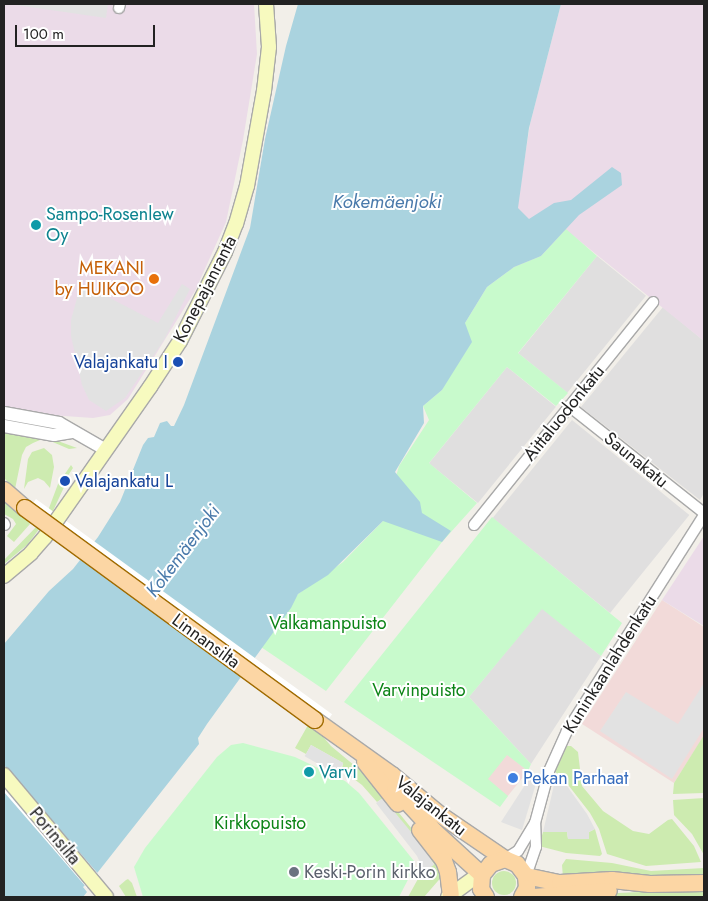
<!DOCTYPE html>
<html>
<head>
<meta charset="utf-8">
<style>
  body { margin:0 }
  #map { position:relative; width:708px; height:901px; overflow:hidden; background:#f2efe9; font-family:Jost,sans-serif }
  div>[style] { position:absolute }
  .residential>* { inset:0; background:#e0dfdf; transform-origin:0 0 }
  .commercial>* { inset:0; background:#f2dad9; transform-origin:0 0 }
  .industrial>* { inset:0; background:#ebdbe8 }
  .grass>* { inset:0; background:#cdebb0 }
  .round { border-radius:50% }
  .park>* { inset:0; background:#c8facc }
  .parking>* { inset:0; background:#e2e2e2; transform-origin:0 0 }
  .water>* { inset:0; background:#aad3df }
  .pier>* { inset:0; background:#fff; transform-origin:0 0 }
  .roads { filter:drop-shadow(1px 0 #a9a9a9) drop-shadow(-1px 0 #a9a9a9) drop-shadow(0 1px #a9a9a9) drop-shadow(0 -1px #a9a9a9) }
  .minor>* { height:10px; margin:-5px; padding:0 5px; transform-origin:5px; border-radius:5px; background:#fff }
  .tertiary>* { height:12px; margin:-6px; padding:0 6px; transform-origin:6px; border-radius:6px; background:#fff }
  .secondary>* { height:14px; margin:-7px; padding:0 7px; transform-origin:7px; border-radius:7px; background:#f7fabf }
  .primary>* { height:16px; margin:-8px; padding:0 8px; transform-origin:8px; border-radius:8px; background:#fcd6a4 }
  .bridges { filter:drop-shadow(1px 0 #a06b00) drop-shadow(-1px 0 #a06b00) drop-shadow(0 1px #a06b00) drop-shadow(0 -1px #a06b00) }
  .primary-bridge>* { height:16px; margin:-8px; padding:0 8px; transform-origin:8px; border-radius:8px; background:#fcd6a4 }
  .dots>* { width:14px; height:14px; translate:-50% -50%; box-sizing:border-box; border:2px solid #fff; border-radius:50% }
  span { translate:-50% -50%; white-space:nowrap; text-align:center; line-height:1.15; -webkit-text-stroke:4px #fff; paint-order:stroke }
  .culture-label { font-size:18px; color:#0d838f }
  .left { translate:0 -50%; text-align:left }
  .food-label { font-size:18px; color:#c56008 }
  .right { translate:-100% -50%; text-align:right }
  .street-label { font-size:18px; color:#222 }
  .transit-label { font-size:18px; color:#164399 }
  .park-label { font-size:18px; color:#0c8416 }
  .shop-label { font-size:18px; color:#366cbe }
  .worship-label { font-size:18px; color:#5b616d }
  .water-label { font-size:19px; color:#4a7aab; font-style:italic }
  .frame { position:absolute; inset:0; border:5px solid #222; pointer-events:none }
  .scale { position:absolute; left:15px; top:25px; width:140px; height:22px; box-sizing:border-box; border:2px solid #222; border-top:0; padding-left:6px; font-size:15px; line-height:18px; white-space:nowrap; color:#222; -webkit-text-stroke:4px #fff; paint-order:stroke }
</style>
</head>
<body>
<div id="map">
  <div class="residential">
    <div style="left:597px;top:256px;width:63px;height:125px;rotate:39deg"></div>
    <div style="clip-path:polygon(663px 307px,704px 341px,704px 493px,700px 500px,581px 407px)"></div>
    <div style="left:507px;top:367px;width:63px;height:124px;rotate:39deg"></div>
    <div style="left:572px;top:420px;width:151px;height:126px;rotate:39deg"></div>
    <div style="clip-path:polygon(542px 608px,601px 656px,531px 764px,469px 697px)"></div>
  </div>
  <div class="commercial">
    <div style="clip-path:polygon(662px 600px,704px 627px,704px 736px,674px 783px,582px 724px)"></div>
    <div style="left:507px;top:754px;width:27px;height:33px;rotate:39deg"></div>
  </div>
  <div class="industrial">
    <div style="clip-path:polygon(4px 4px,254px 4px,257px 54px,243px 140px,226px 222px,195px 291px,128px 399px,110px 415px,93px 418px,36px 414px,4px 408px)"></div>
    <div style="clip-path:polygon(561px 4px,704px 4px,704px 341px,566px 230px,541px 256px,507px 272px,530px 124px)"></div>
    <div style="clip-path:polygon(704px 536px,704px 626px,662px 600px)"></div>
  </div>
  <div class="grass">
    <div style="clip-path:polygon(4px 428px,47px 437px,77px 448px,69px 449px,48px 440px,40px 440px,33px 443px,26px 447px,22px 455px,15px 489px,4px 478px)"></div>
    <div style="clip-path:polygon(44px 448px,52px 455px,54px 467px,50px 488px,44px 481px,38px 478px,28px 482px,24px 489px,28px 459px,32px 452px)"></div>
    <div style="clip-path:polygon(71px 465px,73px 468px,63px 483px,65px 485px,53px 511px,27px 545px,4px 564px,4px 560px,38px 525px,49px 508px,58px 484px)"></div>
    <div style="clip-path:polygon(4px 499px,22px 513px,30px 524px,14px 542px,7px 536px,16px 524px,13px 519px,4px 514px)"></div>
    <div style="clip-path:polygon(308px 725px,319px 732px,331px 746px,361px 771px,386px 797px,434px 856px,444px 874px,424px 897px,408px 897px,419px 877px,434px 864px,383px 798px,377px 802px,362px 785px,342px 770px,343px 763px,311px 745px,306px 754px,295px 748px)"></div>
    <div style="clip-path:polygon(704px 735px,704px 793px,673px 794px,674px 783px)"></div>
    <div style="clip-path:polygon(567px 746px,571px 746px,578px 752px,582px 786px,603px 811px,633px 831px,649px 834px,668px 820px,672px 819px,694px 846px,701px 862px,646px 866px,607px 854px,599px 829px,590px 813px,562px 777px,555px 772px)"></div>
    <div style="clip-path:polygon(704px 798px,704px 855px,692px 834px,674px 815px,673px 800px)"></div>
    <div style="clip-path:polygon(595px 829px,602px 854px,600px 856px,566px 853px,539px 846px,543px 832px,567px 832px,568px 839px,589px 839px,589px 832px)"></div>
    <div style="clip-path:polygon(566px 859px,612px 863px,651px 871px,704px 868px,704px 877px,563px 878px,562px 865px)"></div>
    <div class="round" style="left:492px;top:871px;width:24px;height:24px"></div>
    <div style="clip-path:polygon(126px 880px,128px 879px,132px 883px,137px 897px,126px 897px,119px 886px)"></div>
    <div style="clip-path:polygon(704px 889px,704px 897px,573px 897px,597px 894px)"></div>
  </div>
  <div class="park">
    <div style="clip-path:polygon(566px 229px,597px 256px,518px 353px,568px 393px,556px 406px,507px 367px,429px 463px,477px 503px,442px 542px,326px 691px,261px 647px,298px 594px,343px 562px,383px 521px,399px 466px,429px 420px,423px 406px,442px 390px,465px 323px,487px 287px,514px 267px,541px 256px)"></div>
    <div style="clip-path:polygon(492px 517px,622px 623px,601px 656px,542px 609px,469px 697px,531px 764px,528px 771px,507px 755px,488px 779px,508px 796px,500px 807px,344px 702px)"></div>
    <div style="clip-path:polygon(243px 743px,295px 757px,345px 781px,359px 793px,414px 861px,414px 868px,399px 897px,143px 897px,134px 867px,145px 848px,217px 757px,231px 745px)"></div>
  </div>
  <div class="parking">
    <div style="clip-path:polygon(9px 4px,108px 4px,106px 18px)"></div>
    <div style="clip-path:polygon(182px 284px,190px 289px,164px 340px,125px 398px,106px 411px,89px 400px,82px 385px,71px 336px,71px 320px,80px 287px,104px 295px,158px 323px)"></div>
    <div style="clip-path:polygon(704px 683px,704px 728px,672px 779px,600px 731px,626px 692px,678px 724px)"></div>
    <div style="left:311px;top:745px;width:37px;height:13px;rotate:29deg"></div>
    <div style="clip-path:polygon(532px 774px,538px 777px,522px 830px,501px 822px)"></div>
    <div style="clip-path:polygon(562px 779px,587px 814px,595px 829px,589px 832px,589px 839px,568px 839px,567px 832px,543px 832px,554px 785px)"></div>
    <div style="clip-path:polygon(383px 798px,426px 850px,434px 865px,424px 871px,417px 856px,376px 803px)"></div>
  </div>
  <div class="water">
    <div style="clip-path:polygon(298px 4px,561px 4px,529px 128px,518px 208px,529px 219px,554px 203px,571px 200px,612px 167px,621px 173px,622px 185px,579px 215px,541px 256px,514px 267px,487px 287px,465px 323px,472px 342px,442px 390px,423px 406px,424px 423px,395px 472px,420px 502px,422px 513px,451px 531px,442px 542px,383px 521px,328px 575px,298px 594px,291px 608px,207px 724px,198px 738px,199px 744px,98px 872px,83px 887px,87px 892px,83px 897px,4px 897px,4px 644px,49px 591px,73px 569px,98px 537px,120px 502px,143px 445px,148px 438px,154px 437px,160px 423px,167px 421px,171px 426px,174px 426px,184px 405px,250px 228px,265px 139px,286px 46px)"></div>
  </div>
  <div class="pier">
    <div style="left:36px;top:499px;width:366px;height:19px;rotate:36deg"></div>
    <div style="clip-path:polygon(4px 765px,100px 876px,87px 888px,4px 792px)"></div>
  </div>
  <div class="roads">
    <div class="minor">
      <div style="left:119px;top:8px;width:4px;rotate:-76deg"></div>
      <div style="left:569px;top:406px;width:172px;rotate:38.4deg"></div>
      <div style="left:4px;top:523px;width:2px;rotate:63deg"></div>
      <div style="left:474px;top:525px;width:286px;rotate:-51.2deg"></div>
      <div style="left:505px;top:859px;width:15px;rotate:-32deg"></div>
      <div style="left:518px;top:851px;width:33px;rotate:-59deg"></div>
      <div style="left:535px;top:823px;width:54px;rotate:-74.9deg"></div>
      <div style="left:549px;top:771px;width:44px;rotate:-65.8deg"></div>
      <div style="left:567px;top:731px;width:256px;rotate:-57.6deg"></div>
      <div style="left:526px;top:876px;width:31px;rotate:-71deg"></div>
      <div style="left:536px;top:847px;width:24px;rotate:-92deg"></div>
    </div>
    <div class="tertiary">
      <div style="left:4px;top:413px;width:56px;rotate:10.3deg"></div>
      <div style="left:59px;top:423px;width:54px;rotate:29.9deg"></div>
      <div style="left:4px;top:426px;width:51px;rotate:10.2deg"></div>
      <div style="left:54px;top:435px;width:18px;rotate:-9deg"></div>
    </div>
    <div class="secondary">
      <div style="left:4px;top:576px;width:35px;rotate:-40deg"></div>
      <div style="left:31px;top:553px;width:21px;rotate:-49deg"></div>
      <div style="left:45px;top:537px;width:183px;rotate:-55deg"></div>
      <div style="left:150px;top:387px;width:55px;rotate:-56.9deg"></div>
      <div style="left:180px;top:341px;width:100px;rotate:-63.2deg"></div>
      <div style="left:225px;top:252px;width:30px;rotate:-69deg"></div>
      <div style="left:236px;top:224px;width:40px;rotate:-74deg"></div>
      <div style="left:247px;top:186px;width:97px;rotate:-79.9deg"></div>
      <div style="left:264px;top:91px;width:44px;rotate:-83.5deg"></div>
      <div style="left:269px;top:47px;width:43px;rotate:-94deg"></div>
      <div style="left:4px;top:775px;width:159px;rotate:50.1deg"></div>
      <div style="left:448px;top:897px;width:32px;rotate:-36deg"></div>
      <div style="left:474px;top:878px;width:9px;rotate:-21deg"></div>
    </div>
    <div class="primary">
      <div style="left:4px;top:490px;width:28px;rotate:41deg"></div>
      <div style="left:315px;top:720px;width:95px;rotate:35.5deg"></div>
      <div style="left:392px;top:775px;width:61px;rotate:39.7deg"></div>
      <div style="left:439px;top:814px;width:80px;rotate:34.3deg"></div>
      <div style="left:365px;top:762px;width:53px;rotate:51.8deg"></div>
      <div style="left:395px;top:789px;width:57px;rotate:47.1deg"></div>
      <div style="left:434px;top:831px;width:65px;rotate:42.5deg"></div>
      <div style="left:420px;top:830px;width:39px;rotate:52deg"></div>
      <div style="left:444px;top:861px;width:12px;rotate:70deg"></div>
      <div style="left:448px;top:872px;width:23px;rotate:83deg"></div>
      <div style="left:526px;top:876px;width:35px;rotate:12deg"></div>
      <div style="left:560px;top:883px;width:52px;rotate:-3.3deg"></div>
      <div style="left:612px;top:880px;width:38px;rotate:6deg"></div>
      <div style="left:650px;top:884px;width:54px;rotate:-1.1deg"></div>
      <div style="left:486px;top:897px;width:9px;rotate:-122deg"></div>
      <div style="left:481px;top:889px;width:14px;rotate:-86deg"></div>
      <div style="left:482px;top:875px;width:14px;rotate:-51deg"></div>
      <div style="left:491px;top:864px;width:15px;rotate:-20deg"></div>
      <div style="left:505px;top:859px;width:13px;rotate:23deg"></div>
      <div style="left:517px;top:864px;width:15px;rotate:53deg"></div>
      <div style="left:526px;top:876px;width:12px;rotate:85deg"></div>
      <div style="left:527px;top:888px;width:10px;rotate:119deg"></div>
      <div style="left:534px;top:897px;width:75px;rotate:-4.6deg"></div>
    </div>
  </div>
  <div class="bridges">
    <div class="primary-bridge">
      <div style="left:25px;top:508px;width:359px;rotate:36.2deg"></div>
    </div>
  </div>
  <div class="dots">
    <div style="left:36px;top:225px;background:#0f9aa8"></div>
    <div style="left:154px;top:279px;background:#e8710a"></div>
    <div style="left:178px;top:362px;background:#1a4fb4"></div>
    <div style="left:65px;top:481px;background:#1a4fb4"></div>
    <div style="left:309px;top:772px;background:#0f9aa8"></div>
    <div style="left:513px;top:778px;background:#3f7fe0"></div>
    <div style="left:294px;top:872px;background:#6b7280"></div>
  </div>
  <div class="culture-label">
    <span class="left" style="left:46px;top:225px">Sampo-Rosenlew<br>Oy</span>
    <span class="left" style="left:319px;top:772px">Varvi</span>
  </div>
  <div class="food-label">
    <span class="right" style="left:144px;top:279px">MEKANI<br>by HUIKOO</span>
  </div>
  <div class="street-label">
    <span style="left:205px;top:289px;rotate:-63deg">Konepajanranta</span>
    <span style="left:564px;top:413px;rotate:-51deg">Aittaluodonkatu</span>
    <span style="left:636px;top:460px;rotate:39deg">Saunakatu</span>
    <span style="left:206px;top:641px;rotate:36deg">Linnansilta</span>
    <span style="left:610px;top:664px;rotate:-58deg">Kuninkaanlahdenkatu</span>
    <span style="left:431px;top:806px;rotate:38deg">Valajankatu</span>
    <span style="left:55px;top:836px;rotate:50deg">Porinsilta</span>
  </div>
  <div class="transit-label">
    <span class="right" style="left:168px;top:362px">Valajankatu I</span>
    <span class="left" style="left:75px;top:481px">Valajankatu L</span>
  </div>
  <div class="park-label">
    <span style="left:328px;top:623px">Valkamanpuisto</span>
    <span style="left:419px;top:690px">Varvinpuisto</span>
    <span style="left:260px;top:823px">Kirkkopuisto</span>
  </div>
  <div class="shop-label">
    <span class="left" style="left:523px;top:778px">Pekan Parhaat</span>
  </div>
  <div class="worship-label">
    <span class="left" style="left:304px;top:872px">Keski-Porin kirkko</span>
  </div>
  <div class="water-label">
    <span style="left:387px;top:202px">Kokemäenjoki</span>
    <span style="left:183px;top:551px;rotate:-53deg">Kokemäenjoki</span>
  </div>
  <div class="frame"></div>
  <div class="scale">100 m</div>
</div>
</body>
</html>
